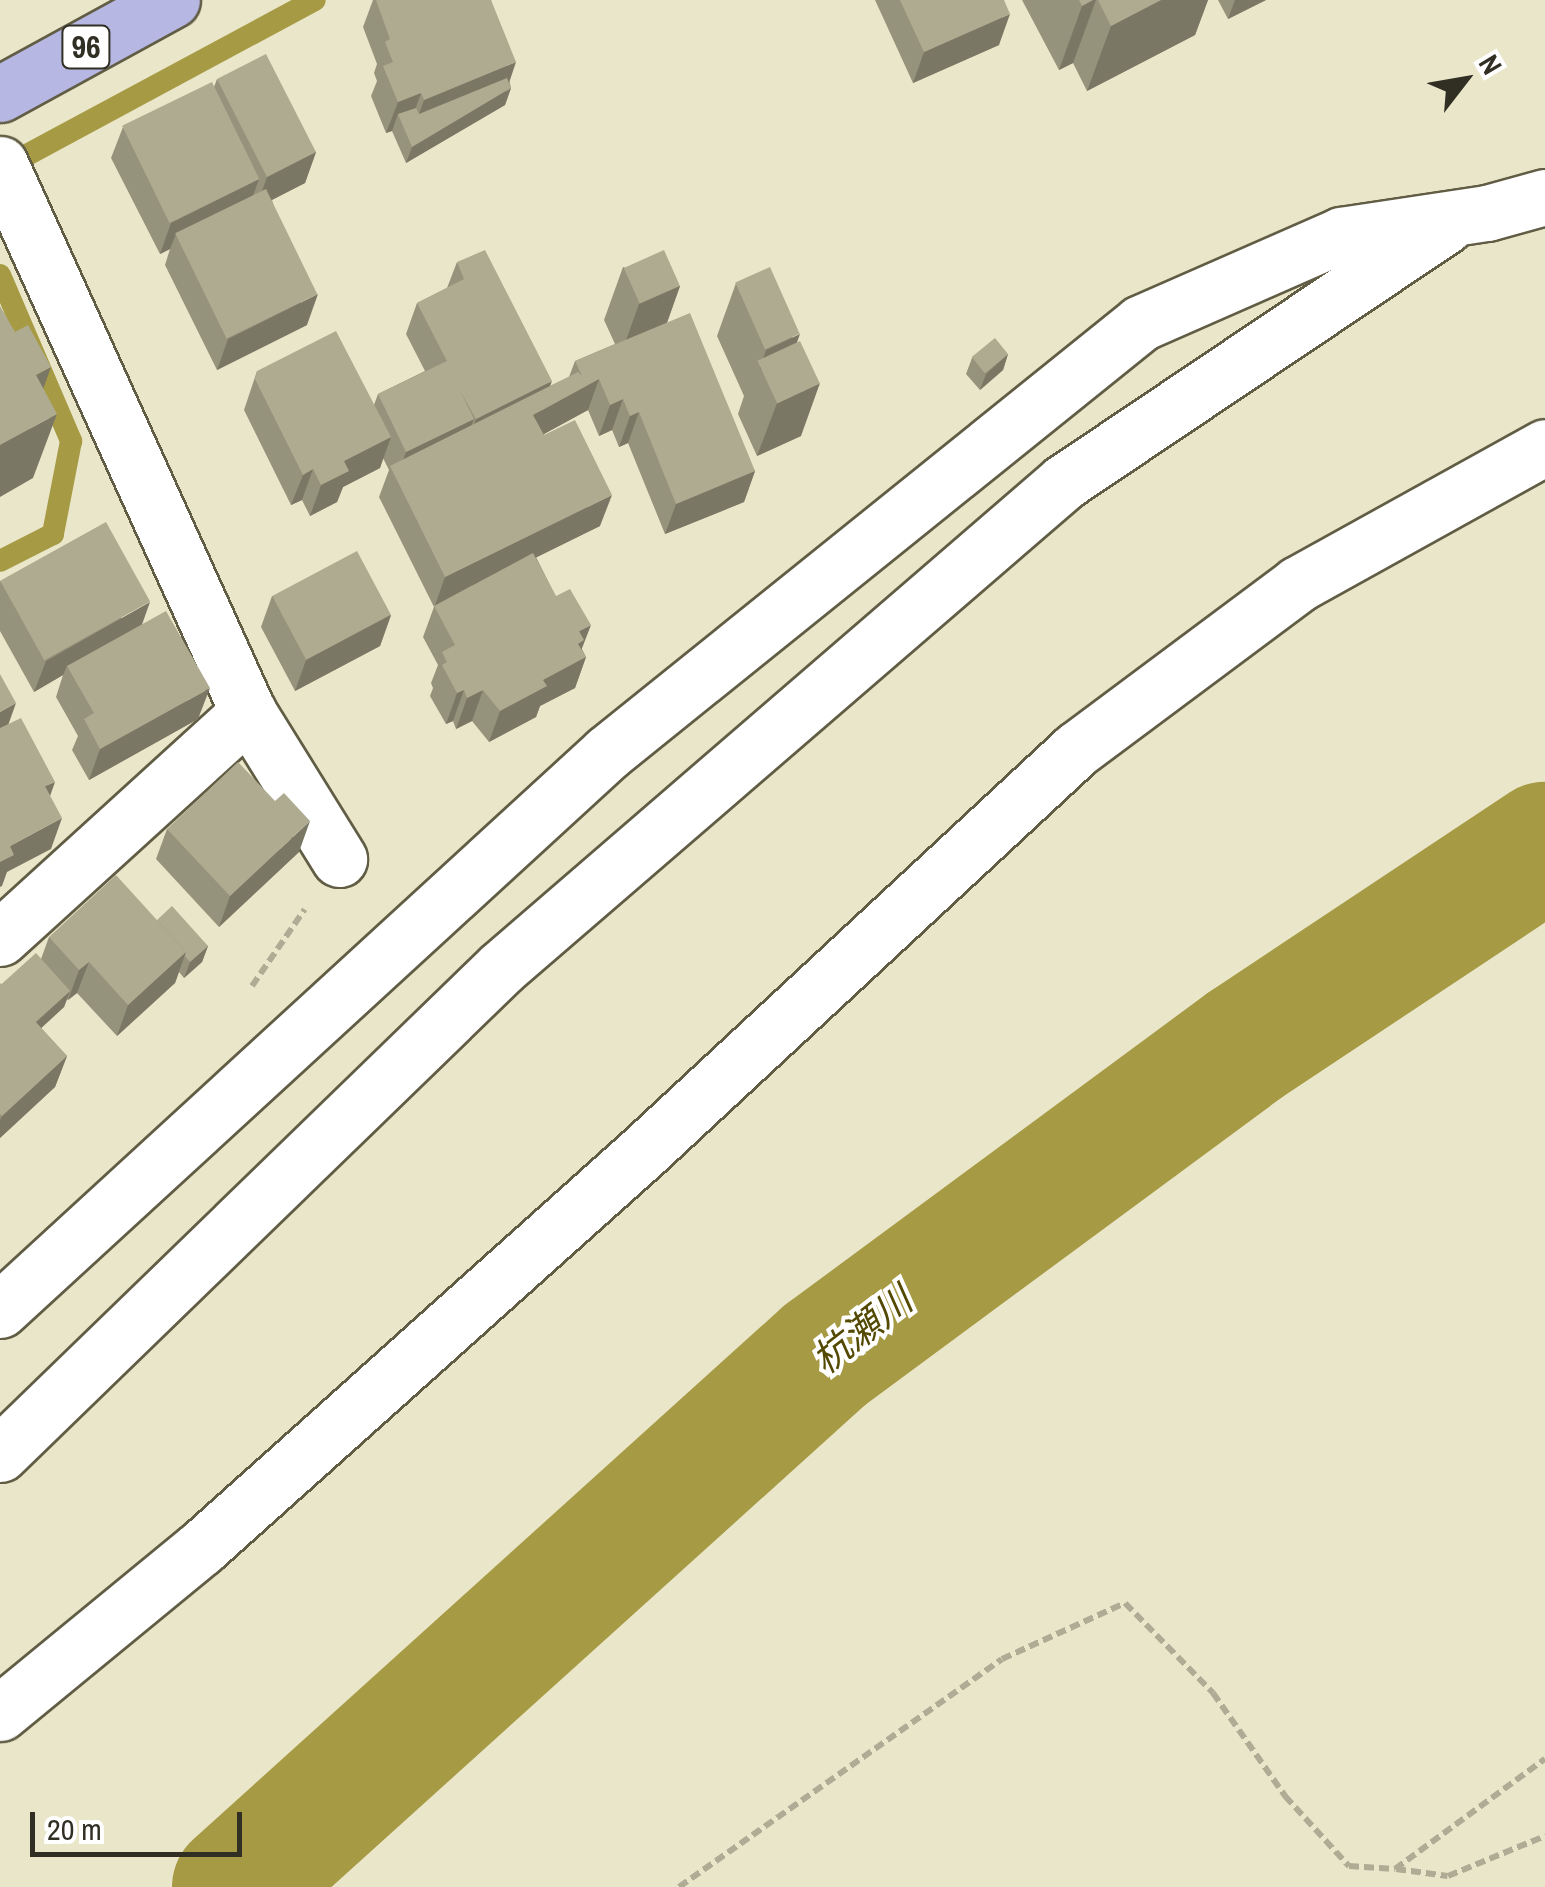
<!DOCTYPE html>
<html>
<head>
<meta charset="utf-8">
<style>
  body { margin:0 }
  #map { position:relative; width:1545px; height:1887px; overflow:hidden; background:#eae6ca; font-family:"Archivo Narrow","Noto Sans JP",sans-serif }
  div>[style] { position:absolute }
  .stream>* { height:22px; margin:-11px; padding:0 11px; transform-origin:11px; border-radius:11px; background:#a79a44 }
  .river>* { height:128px; margin:-64px; padding:0 64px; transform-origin:64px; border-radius:64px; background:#a79a44 }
  .path>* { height:6px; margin-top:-3px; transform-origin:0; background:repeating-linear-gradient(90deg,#afab95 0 10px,transparent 0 15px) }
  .roads { filter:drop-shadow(2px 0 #615d45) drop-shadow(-2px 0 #615d45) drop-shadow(0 2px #615d45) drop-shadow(0 -2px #615d45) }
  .street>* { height:55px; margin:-27.5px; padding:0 27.5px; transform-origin:27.5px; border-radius:27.5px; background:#fff }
  .primary>* { height:55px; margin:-27.5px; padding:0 27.5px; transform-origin:27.5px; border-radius:27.5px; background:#b6b7e2 }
  .wall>* { inset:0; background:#96937c }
  .shaded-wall>* { inset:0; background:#7a7865 }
  .building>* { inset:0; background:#afab90; transform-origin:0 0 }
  span { translate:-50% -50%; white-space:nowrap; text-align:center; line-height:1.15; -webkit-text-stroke:8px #fff; paint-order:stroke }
  .shield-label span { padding:2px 8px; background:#fff; border:2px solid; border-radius:8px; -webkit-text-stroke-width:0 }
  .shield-label { font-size:32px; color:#312f24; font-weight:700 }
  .water-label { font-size:38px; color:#534902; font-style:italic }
  .north { position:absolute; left:1415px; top:30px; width:100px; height:100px; -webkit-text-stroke:8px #fff; paint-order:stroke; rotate:59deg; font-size:28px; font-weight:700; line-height:40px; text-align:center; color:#312f24 }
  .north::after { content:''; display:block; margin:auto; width:35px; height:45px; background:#312f24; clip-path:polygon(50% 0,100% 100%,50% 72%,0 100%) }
  .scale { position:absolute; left:30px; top:1812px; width:212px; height:45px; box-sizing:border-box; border:5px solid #312f24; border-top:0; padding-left:12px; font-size:30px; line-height:35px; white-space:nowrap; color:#312f24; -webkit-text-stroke:8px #fff; paint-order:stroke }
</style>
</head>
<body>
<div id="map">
  <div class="stream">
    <div style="left:7px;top:177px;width:28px;rotate:-49deg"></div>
    <div style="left:25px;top:156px;width:329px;rotate:-28.3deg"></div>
    <div style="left:0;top:275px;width:181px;rotate:66.8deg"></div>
    <div style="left:71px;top:441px;width:95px;rotate:101deg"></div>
    <div style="left:53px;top:534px;width:59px;rotate:153deg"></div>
  </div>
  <div class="river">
    <div style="left:236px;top:1887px;width:794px;rotate:-42.09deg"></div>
    <div style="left:825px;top:1355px;width:522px;rotate:-36.43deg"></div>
    <div style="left:1245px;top:1045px;width:360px;rotate:-33.6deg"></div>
  </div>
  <div class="path">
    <div style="left:252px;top:986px;width:93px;rotate:-55.5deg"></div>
    <div style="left:1396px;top:1869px;width:52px;rotate:7.7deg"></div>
    <div style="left:1448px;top:1876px;width:105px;rotate:-22.4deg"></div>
    <div style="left:679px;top:1887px;width:395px;rotate:-35.2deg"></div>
    <div style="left:1002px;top:1659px;width:135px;rotate:-24.5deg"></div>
    <div style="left:1125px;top:1603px;width:126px;rotate:45.6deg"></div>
    <div style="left:1213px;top:1693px;width:126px;rotate:55deg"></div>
    <div style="left:1285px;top:1796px;width:95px;rotate:47.6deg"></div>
    <div style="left:1349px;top:1866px;width:46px;rotate:3.7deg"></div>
    <div style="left:1395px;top:1869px;width:186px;rotate:-36.3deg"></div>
  </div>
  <div class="roads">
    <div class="street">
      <div style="left:0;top:164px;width:602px;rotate:65.65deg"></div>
      <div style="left:248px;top:712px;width:173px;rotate:58.2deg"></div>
      <div style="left:0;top:938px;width:336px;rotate:-42.3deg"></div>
      <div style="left:0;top:1310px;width:824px;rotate:-42.54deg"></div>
      <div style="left:607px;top:753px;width:686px;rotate:-38.84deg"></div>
      <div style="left:1141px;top:323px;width:219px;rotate:-23.7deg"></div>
      <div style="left:1341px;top:235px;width:148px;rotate:-8.6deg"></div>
      <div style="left:1487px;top:213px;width:60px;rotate:-15.4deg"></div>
      <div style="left:0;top:1454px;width:698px;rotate:-44.13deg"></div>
      <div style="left:501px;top:968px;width:744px;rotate:-40.8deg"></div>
      <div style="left:1064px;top:482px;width:460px;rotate:-33.9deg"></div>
      <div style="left:0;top:1713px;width:260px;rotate:-39.4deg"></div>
      <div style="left:201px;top:1548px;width:593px;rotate:-41.86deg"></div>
      <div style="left:643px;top:1152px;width:592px;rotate:-42.88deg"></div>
      <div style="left:1077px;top:749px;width:276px;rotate:-36.7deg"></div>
      <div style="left:1298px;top:584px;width:282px;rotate:-29deg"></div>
    </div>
    <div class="primary">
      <div style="left:0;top:94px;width:196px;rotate:-28.7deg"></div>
    </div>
  </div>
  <div class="wall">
    <div style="clip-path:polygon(373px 0,491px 0,511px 88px,505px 105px,406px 163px,392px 131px,386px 133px,371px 96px,377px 81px,374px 73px,377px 64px,363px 27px)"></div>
    <div style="clip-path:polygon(875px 0,1004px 0,999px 45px,913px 83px)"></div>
    <div style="clip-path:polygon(1022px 0,1208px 0,1195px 35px,1087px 91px,1073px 63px,1059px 70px)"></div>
    <div style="clip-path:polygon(1218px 0,1266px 0,1228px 19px)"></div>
    <div style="clip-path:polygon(217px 79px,316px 152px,305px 183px,272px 200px,307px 325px,217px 370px,165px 265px,170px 249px,160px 254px,111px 158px,123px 127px,214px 87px)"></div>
    <div style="clip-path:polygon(457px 262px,550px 386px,569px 377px,575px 361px,615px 344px,604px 320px,623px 267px,680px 286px,667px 323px,755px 471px,744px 502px,665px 534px,628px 443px,619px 447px,612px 430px,599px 436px,588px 410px,544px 434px,600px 526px,536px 557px,586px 657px,575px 688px,540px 706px,536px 717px,489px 742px,472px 721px,456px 729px,453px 721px,446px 724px,430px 696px,433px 688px,431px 683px,438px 665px,423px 637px,434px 607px,379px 497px,389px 470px,383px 458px,380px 468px,343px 487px,337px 502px,310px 516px,302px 500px,291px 505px,244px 410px,257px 371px,374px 405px,378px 394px,425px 371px,406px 334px,417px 303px,447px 288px)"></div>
    <div style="clip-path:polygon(736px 283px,797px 342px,801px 436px,757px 456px,738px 414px,744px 396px,717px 336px)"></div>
    <div style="clip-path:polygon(1008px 354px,1003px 370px,980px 390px,966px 374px,972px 358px)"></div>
    <div style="clip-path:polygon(0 581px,142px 624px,198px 719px,89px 780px,72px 750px,78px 736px,56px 697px,63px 675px,34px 692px,0 631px)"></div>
    <div style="clip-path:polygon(272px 596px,391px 615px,380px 646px,295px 691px,261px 627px)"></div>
    <div style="clip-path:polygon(167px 829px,299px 852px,219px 927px,156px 859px)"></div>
    <div style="clip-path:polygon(157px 920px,208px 946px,202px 962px,184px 978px,179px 972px,175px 983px,117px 1036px,77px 993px,68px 1000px,67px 999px,64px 1007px,41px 1028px,67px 1056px,55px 1087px,0 1138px,0 983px,1px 985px,41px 959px,49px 937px)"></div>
  </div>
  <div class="shaded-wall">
    <div style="clip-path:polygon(1093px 0,1096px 0,1073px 63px,1059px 70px,1082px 6px)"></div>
    <div style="clip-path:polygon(1161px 0,1208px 0,1195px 35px,1087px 91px,1111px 26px)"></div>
    <div style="clip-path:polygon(1235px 0,1266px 0,1228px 19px)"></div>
    <div style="clip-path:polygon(1010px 14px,999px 45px,913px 83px,924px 52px)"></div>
    <div style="clip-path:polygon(516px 62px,506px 92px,511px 88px,505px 105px,406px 163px,412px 147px,413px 131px,424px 100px)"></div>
    <div style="clip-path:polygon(421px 93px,410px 124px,398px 114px,392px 131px,386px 133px,398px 102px)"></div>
    <div style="clip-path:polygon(316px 152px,305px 183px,256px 208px,267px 177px)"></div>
    <div style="clip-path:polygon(259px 179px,248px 210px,176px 234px,170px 249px,160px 254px,171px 223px)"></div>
    <div style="clip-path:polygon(680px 286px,661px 339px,620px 357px,639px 304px)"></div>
    <div style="clip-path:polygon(318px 294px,307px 325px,217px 370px,228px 339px)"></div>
    <div style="clip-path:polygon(800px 334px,781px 387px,760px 368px,766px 350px)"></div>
    <div style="clip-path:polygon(1008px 354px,1003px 370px,980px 390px,986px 374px)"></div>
    <div style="clip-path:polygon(51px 367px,29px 429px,57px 414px,33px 478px,0 497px,0 445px,36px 375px)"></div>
    <div style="clip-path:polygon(599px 379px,588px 410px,522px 446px,465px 450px,476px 419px,552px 381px,541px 411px)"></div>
    <div style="clip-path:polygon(820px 383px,801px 436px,757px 456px,777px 403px)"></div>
    <div style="clip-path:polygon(623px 399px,612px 430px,599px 436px,610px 405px)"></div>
    <div style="clip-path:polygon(639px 412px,628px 443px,619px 447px,630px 416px)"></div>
    <div style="clip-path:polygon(474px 419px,462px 450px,396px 479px,406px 452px)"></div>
    <div style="clip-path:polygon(391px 437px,380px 468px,343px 487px,337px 502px,310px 516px,321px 485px,344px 461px)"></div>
    <div style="clip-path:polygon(313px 469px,302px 500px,291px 505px,303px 475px)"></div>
    <div style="clip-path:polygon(755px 471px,744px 502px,665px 534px,676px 504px)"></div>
    <div style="clip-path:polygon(612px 495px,600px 526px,434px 608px,445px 577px)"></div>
    <div style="clip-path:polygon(150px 602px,139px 633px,67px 666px,63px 675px,34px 692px,46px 661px)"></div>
    <div style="clip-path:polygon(391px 615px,380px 646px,295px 691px,306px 660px)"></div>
    <div style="clip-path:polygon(591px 625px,579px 656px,586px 657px,575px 688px,540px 706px,536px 717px,489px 742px,500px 711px,543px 680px,579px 631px)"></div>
    <div style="clip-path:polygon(210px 688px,198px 719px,89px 780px,100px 749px)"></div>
    <div style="clip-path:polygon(464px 690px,453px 721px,446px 724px,457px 693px)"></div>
    <div style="clip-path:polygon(483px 690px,472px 721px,456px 729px,467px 698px)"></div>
    <div style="clip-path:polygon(16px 703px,5px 734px,0 737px,0 712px)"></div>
    <div style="clip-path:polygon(55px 782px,44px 813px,45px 786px)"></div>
    <div style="clip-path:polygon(62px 818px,51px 849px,7px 872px,2px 886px,0 887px,0 862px,10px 846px)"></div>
    <div style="clip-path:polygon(310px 821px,299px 852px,219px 927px,230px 896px)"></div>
    <div style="clip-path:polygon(208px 946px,202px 962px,184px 978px,190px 962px)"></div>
    <div style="clip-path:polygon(186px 952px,175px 983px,117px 1036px,128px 1005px)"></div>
    <div style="clip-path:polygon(89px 962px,77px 993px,68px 1000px,79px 970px)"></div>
    <div style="clip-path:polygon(70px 991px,64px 1007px,25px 1043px,31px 1027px)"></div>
    <div style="clip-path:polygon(67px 1056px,55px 1087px,0 1138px,0 1120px,2px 1116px)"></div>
  </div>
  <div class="building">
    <div style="clip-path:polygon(376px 0,491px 0,516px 62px,424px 100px,421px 93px,398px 102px,383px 66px,393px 62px,385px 42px,390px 39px)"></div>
    <div style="clip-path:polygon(900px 0,1004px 0,1010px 14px,924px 52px)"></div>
    <div style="clip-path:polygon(1079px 0,1093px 0,1082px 6px)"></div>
    <div style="clip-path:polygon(1098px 0,1161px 0,1111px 26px)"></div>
    <div style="left:266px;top:54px;width:110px;height:55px;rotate:63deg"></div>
    <div style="clip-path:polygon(507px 78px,511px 88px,412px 147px,398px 114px,416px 108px,419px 114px)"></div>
    <div style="left:212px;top:82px;width:108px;height:100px;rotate:64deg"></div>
    <div style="left:266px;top:189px;width:117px;height:101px;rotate:64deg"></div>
    <div style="clip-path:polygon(485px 250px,552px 381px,476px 419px,460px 391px,474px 419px,406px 452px,378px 394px,447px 361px,417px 303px,464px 279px,457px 262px)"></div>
    <div style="left:664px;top:250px;width:39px;height:44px;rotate:66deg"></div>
    <div style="left:770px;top:267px;width:73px;height:38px;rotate:66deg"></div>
    <div style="clip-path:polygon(0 306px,15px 332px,28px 325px,51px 367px,36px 375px,57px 414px,0 445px)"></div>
    <div style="clip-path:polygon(690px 313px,755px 471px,676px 504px,639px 412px,630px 416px,623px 399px,610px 405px,599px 379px,533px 415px,544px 435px,575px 420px,612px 495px,445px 577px,390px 466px,578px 372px,582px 376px,575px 361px)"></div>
    <div style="clip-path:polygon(336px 331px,391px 437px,344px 461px,349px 471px,321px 485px,313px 469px,303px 475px,255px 379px,257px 371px)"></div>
    <div style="left:995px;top:338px;width:21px;height:30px;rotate:51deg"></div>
    <div style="left:800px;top:341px;width:47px;height:47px;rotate:65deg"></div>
    <div style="left:106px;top:522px;width:91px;height:121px;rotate:61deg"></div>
    <div style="left:357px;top:551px;width:72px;height:96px;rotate:62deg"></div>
    <div style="clip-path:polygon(533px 553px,556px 596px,570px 589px,591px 625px,579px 631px,584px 640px,578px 644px,586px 657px,543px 680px,547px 686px,500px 711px,483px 690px,467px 698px,464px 690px,457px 693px,442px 665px,447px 662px,442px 652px,455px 645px,434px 606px)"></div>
    <div style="clip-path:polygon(166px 611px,210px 688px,100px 749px,84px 719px,94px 713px,67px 666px)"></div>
    <div style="clip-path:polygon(0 674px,16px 703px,0 712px)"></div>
    <div style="clip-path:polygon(21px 718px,55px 782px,45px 786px,62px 818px,10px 846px,14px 855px,0 862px,0 728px)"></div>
    <div style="clip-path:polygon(238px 762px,275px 801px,284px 793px,310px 821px,230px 896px,167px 829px)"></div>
    <div style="clip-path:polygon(116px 875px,186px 952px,128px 1005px,89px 962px,79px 970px,49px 937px)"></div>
    <div style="clip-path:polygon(172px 906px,208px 946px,190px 962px,185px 956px,186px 952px,157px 920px)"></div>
    <div style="left:36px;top:953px;width:51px;height:47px;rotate:48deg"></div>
    <div style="clip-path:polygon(0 983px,67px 1056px,2px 1116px,0 1114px)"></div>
  </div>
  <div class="shield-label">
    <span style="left:86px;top:47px">96</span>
  </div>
  <div class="water-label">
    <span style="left:862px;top:1330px;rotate:-38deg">杭瀬川</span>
  </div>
  <div class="north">N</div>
  <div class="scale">20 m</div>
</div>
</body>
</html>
